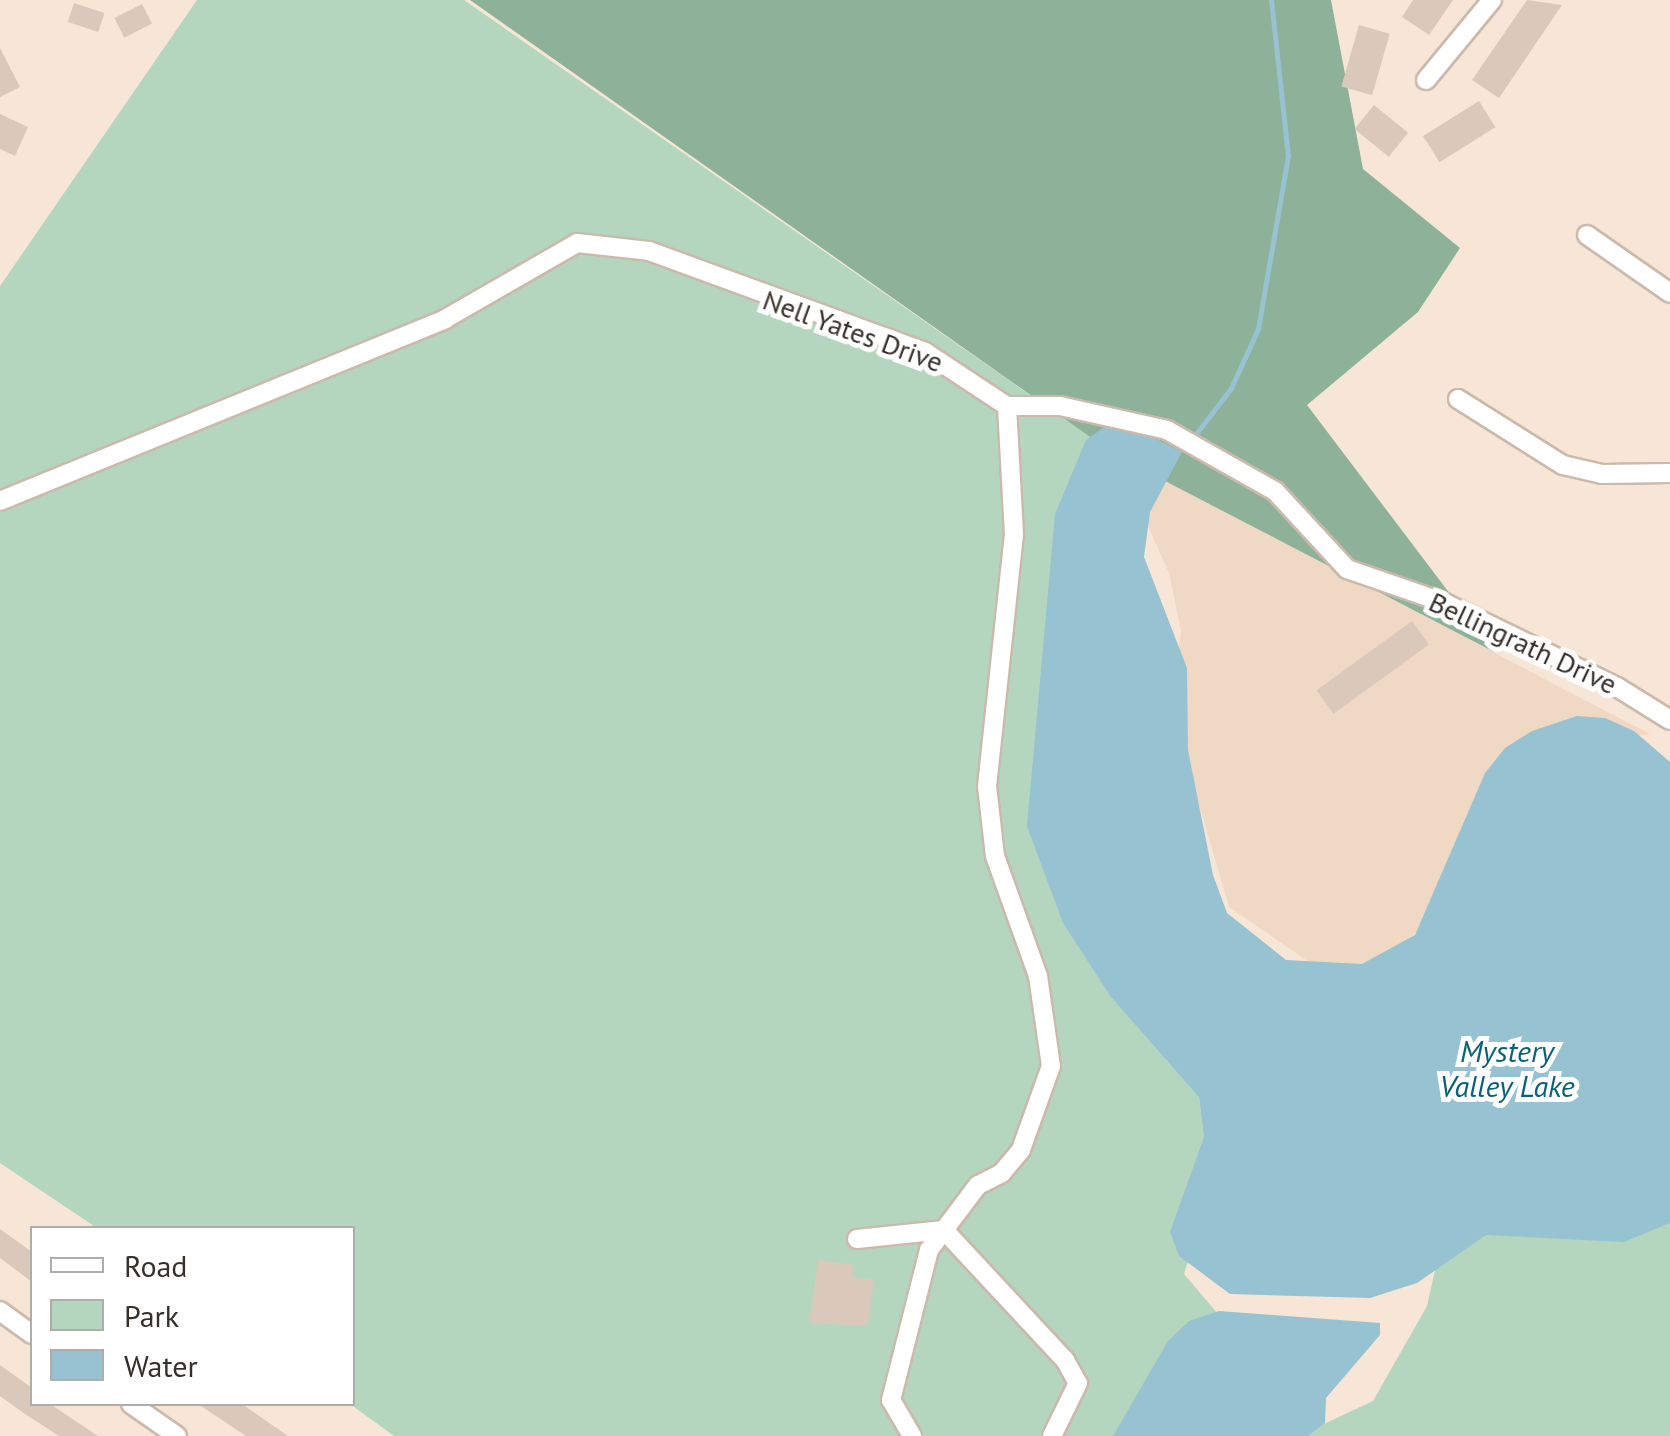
<!DOCTYPE html>
<html>
<head>
<meta charset="utf-8">
<style>
  body { margin:0 }
  #map { position:relative; width:1670px; height:1436px; overflow:hidden; background:#f7e6d6; font-family:"PT Sans",sans-serif }
  div>[style] { position:absolute }
  .built>* { inset:0; background:#f0d9c4 }
  .green>* { inset:0; background:#b4d6be }
  .forest>* { inset:0; background:#8eb199 }
  .water>* { inset:0; background:#97c2d1 }
  .stream>* { height:5px; margin:-2.5px; padding:0 2.5px; transform-origin:2.5px; border-radius:2.5px; background:#97c2d1 }
  .building>* { inset:0; background:#dac9ba; transform-origin:0 0 }
  .roads { filter:drop-shadow(2px 0 #cbbaab) drop-shadow(-2px 0 #cbbaab) drop-shadow(0 2px #cbbaab) drop-shadow(0 -2px #cbbaab) }
  .minor>* { height:18px; margin:-9px; padding:0 9px; transform-origin:9px; border-radius:9px; background:#fff }
  span { translate:-50% -50%; white-space:nowrap; text-align:center; line-height:1.15; -webkit-text-stroke:10px #fff; paint-order:stroke }
  .street-label { font-size:28px; color:#37302a }
  .water-label { font-size:30px; color:#0c6177; font-style:italic }
  .legend { position:absolute; left:30px; top:1226px; width:325px; height:180px; box-sizing:border-box; background:#fff; border:2px solid #afacaa; margin:0; padding:12px 18px; list-style:none; font-size:30px; color:#37302a }
  .legend li { display:flex; align-items:center; gap:20px; height:50px }
  .legend b { width:50px; border:2px solid #afacaa }
</style>
</head>
<body>
<div id="map">
  <div class="built">
    <div style="clip-path:polygon(1116px 455px,1650px 734px,1573px 743px,1441px 908px,1385px 962px,1319px 969px,1229px 907px,1192px 780px,1174px 687px,1181px 631px,1169px 573px)"></div>
  </div>
  <div class="green">
    <div style="clip-path:polygon(197px 0,464px 0,1116px 455px,1211px 1190px,1184px 1274px,1224px 1321px,1167px 1436px,394px 1436px,350px 1404px,352px 1228px,97px 1228px,0 1163px,0 286px)"></div>
    <div style="clip-path:polygon(1670px 1156px,1670px 1436px,1298px 1436px,1373px 1401px,1427px 1306px,1437px 1261px,1482px 1210px)"></div>
  </div>
  <div class="forest">
    <div style="clip-path:polygon(470px 0,1331px 0,1363px 169px,1460px 248px,1418px 312px,1307px 405px,1494px 652px,1117px 456px)"></div>
  </div>
  <div class="water">
    <div style="clip-path:polygon(1103px 428px,1135px 428px,1182px 452px,1150px 512px,1144px 557px,1187px 668px,1188px 750px,1213px 875px,1227px 913px,1286px 960px,1362px 964px,1415px 935px,1485px 773px,1505px 748px,1532px 731px,1577px 716px,1605px 718px,1634px 731px,1670px 762px,1670px 1223px,1624px 1242px,1486px 1235px,1417px 1283px,1370px 1298px,1230px 1294px,1179px 1256px,1170px 1232px,1204px 1137px,1199px 1097px,1111px 997px,1063px 923px,1027px 826px,1055px 514px,1086px 440px)"></div>
    <div style="clip-path:polygon(1219px 1311px,1380px 1323px,1380px 1335px,1326px 1398px,1325px 1423px,1308px 1436px,1113px 1436px,1168px 1341px,1189px 1321px)"></div>
  </div>
  <div class="stream">
    <div style="left:1192px;top:439px;width:64px;rotate:-52.6deg"></div>
    <div style="left:1231px;top:388px;width:65px;rotate:-65.4deg"></div>
    <div style="left:1258px;top:329px;width:176px;rotate:-80.2deg"></div>
    <div style="left:1288px;top:156px;width:157px;rotate:-96.2deg"></div>
  </div>
  <div class="building">
    <div style="clip-path:polygon(1413px 0,1453px 0,1429px 35px,1402px 17px)"></div>
    <div style="clip-path:polygon(1527px 0,1562px 5px,1499px 98px,1472px 80px)"></div>
    <div style="left:74px;top:3px;width:32px;height:20px;rotate:18deg"></div>
    <div style="left:142px;top:4px;width:22px;height:31px;rotate:63deg"></div>
    <div style="left:1359px;top:25px;width:32px;height:64px;rotate:16deg"></div>
    <div style="clip-path:polygon(0 48px,20px 87px,0 97px)"></div>
    <div style="left:1479px;top:101px;width:31px;height:66px;rotate:58deg"></div>
    <div style="left:1374px;top:105px;width:44px;height:31px;rotate:39deg"></div>
    <div style="clip-path:polygon(0 114px,28px 127px,15px 156px,0 149px)"></div>
    <div style="left:1412px;top:621px;width:29px;height:118px;rotate:54deg"></div>
    <div style="clip-path:polygon(0 1229px,32px 1252px,32px 1282px,0 1258px)"></div>
    <div style="clip-path:polygon(818px 1260px,854px 1265px,852px 1277px,874px 1280px,868px 1326px,809px 1323px)"></div>
    <div style="clip-path:polygon(0 1365px,32px 1388px,32px 1404px,50px 1404px,98px 1436px,59px 1436px,25px 1414px,0 1396px)"></div>
    <div style="clip-path:polygon(198px 1404px,242px 1404px,288px 1436px,246px 1436px)"></div>
  </div>
  <div class="roads">
    <div class="minor">
      <div style="left:1426px;top:80px;width:104px;rotate:-50.5deg"></div>
      <div style="left:1587px;top:235px;width:101px;rotate:34.9deg"></div>
      <div style="left:1458px;top:399px;width:124px;rotate:32.2deg"></div>
      <div style="left:1563px;top:465px;width:40px;rotate:13deg"></div>
      <div style="left:1602px;top:474px;width:68px;rotate:-0.8deg"></div>
      <div style="left:1007px;top:406px;width:53px"></div>
      <div style="left:1060px;top:406px;width:110px;rotate:12.6deg"></div>
      <div style="left:1167px;top:430px;width:124px;rotate:29.5deg"></div>
      <div style="left:1275px;top:491px;width:106px;rotate:47.3deg"></div>
      <div style="left:1347px;top:569px;width:104px;rotate:19.1deg"></div>
      <div style="left:1445px;top:603px;width:191px;rotate:26deg"></div>
      <div style="left:1617px;top:687px;width:62px;rotate:31.9deg"></div>
      <div style="left:0;top:501px;width:481px;rotate:-22.2deg"></div>
      <div style="left:445px;top:319px;width:152px;rotate:-29.9deg"></div>
      <div style="left:577px;top:243px;width:72px;rotate:6.3deg"></div>
      <div style="left:649px;top:251px;width:294px;rotate:20.1deg"></div>
      <div style="left:925px;top:352px;width:98px;rotate:33.4deg"></div>
      <div style="left:1007px;top:406px;width:128px;rotate:86.9deg"></div>
      <div style="left:1014px;top:534px;width:253px;rotate:96.1deg"></div>
      <div style="left:987px;top:786px;width:70px;rotate:83.5deg"></div>
      <div style="left:995px;top:856px;width:127px;rotate:70.3deg"></div>
      <div style="left:1038px;top:976px;width:91px;rotate:81.8deg"></div>
      <div style="left:1051px;top:1066px;width:89px;rotate:109.7deg"></div>
      <div style="left:1021px;top:1150px;width:30px;rotate:130deg"></div>
      <div style="left:1002px;top:1173px;width:27px;rotate:153deg"></div>
      <div style="left:978px;top:1185px;width:81px;rotate:127deg"></div>
      <div style="left:929px;top:1250px;width:155px;rotate:104.2deg"></div>
      <div style="left:891px;top:1400px;width:42px;rotate:59.7deg"></div>
      <div style="left:944px;top:1230px;width:178px;rotate:47.1deg"></div>
      <div style="left:1065px;top:1360px;width:26px;rotate:61deg"></div>
      <div style="left:1078px;top:1383px;width:59px;rotate:116.1deg"></div>
      <div style="left:857px;top:1239px;width:87px;rotate:-5.9deg"></div>
      <div style="left:0;top:1311px;width:39px;rotate:36deg"></div>
      <div style="left:131px;top:1404px;width:56px;rotate:34.8deg"></div>
    </div>
  </div>
  <div class="street-label">
    <span style="left:853px;top:331px;rotate:20deg">Nell Yates Drive</span>
    <span style="left:1523px;top:643px;rotate:25deg">Bellingrath Drive</span>
  </div>
  <div class="water-label">
    <span style="left:1507px;top:1068px">Mystery<br>Valley Lake</span>
  </div>
  <ul class="legend">
  <li><b style="height:12px;background:#fff"></b>Road</li>
  <li><b style="height:28px;background:#b4d6be"></b>Park</li>
  <li><b style="height:28px;background:#97c2d1"></b>Water</li>
  </ul>
</div>
</body>
</html>
